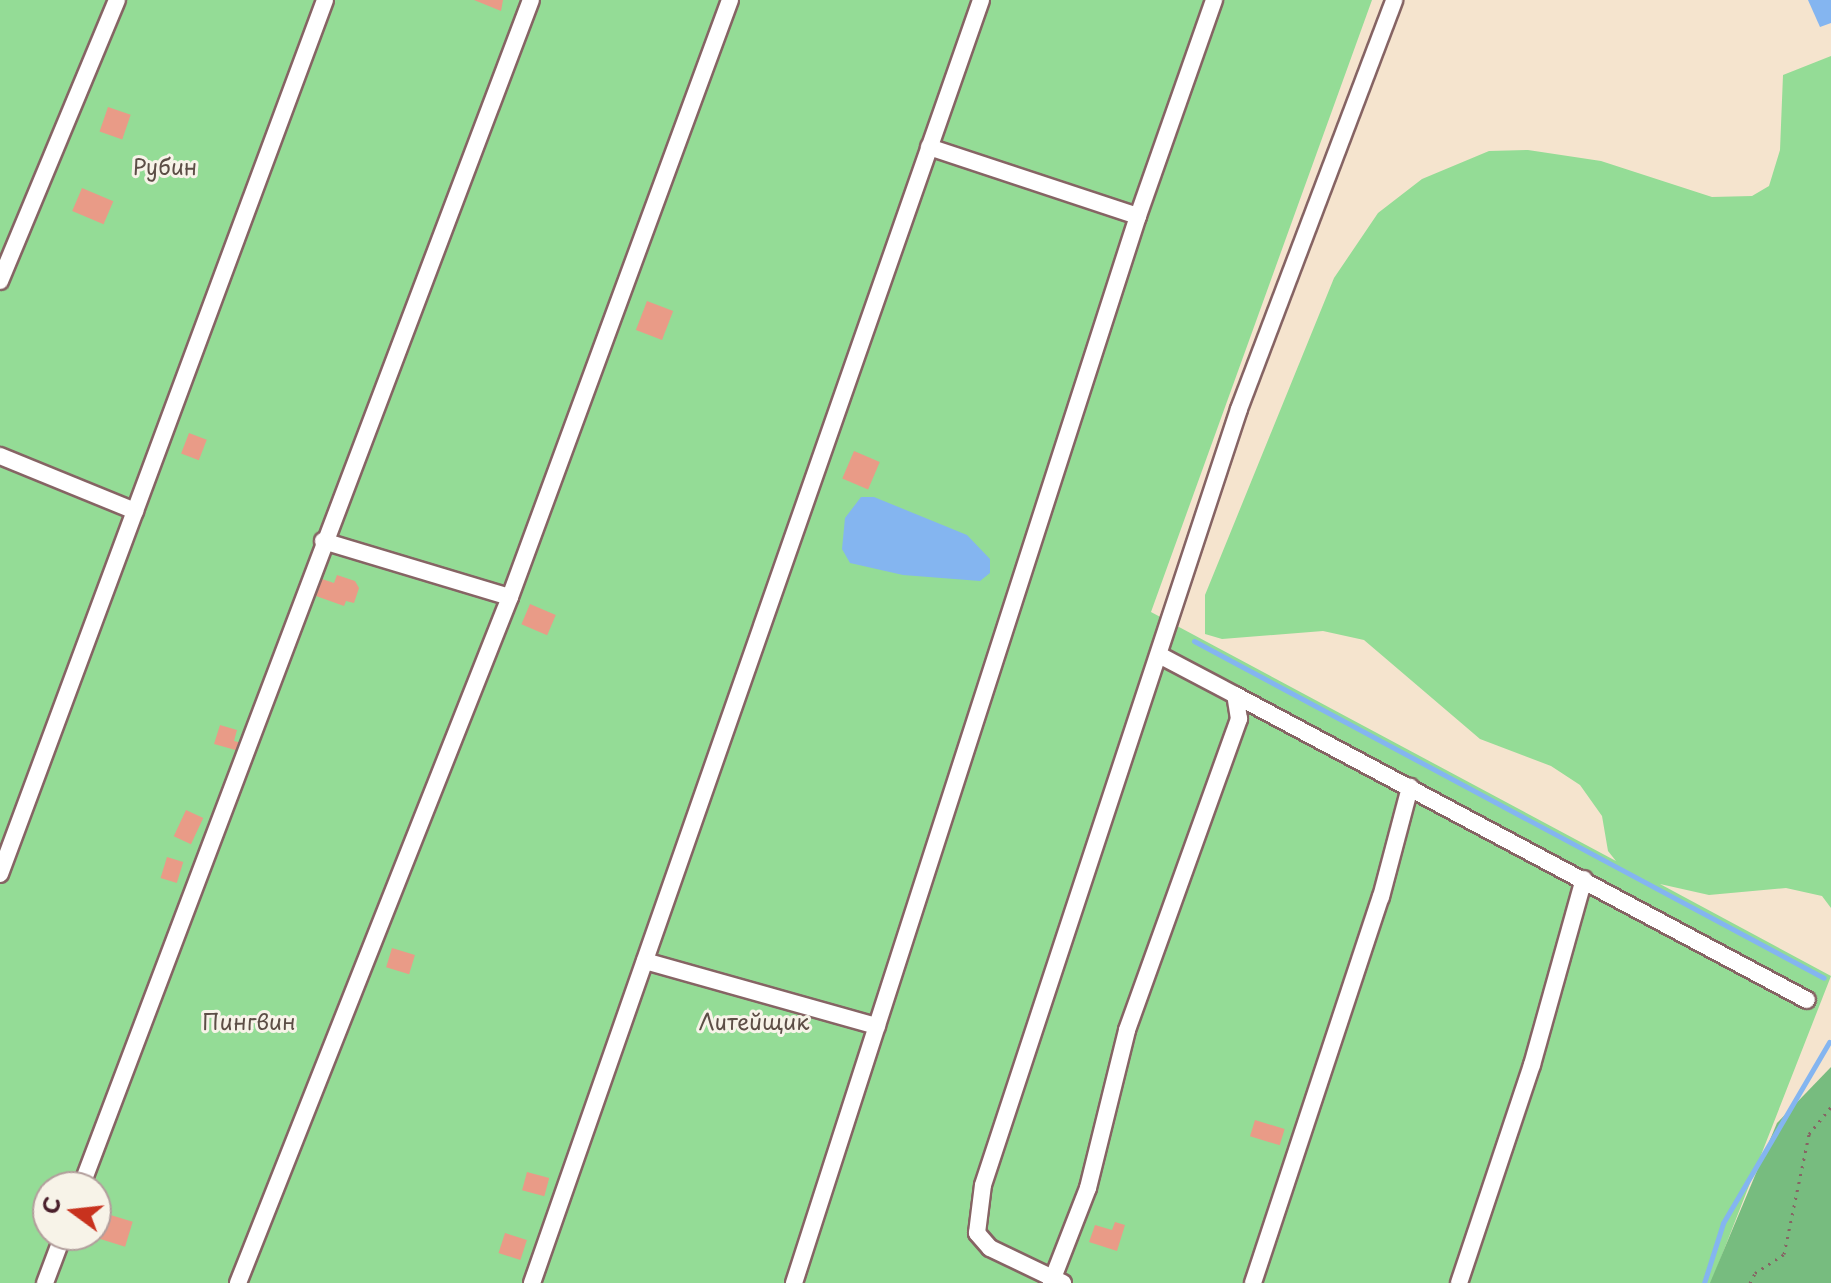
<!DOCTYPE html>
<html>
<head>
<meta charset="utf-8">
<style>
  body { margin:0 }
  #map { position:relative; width:1831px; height:1283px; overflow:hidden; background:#f5e4ce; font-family:"Playpen Sans",sans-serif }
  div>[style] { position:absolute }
  .green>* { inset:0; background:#94dc96 }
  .forest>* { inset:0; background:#77bc7f }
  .water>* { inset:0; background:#84b5f0 }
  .stream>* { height:5px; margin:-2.5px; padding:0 2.5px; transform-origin:2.5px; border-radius:2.5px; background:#84b5f0 }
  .building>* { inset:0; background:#e99b87; transform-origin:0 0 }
  .path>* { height:3px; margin-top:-1.5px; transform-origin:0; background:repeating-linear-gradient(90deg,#866464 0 2px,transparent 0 8px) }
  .roads { filter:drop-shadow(2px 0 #866464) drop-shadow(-2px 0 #866464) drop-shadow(0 2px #866464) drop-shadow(0 -2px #866464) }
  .minor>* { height:16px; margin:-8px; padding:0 8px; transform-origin:8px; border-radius:8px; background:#fff }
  span { translate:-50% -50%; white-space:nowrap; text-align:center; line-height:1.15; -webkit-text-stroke:6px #f7f3e8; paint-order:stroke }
  .park-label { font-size:22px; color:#5c4e46 }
  .north { position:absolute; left:32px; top:1171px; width:80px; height:80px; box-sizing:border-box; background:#f7f3e8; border:2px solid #b29e9c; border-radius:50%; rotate:285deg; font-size:22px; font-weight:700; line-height:32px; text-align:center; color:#4a1f2b }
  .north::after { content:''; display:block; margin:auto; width:28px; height:36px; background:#c8321e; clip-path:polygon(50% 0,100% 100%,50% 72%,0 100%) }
</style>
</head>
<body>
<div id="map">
  <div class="green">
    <div style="clip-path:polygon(evenodd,0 0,1372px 0,1151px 612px,1616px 861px,1608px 851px,1602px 816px,1580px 785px,1551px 766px,1480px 739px,1364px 640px,1323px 631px,1222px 639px,1205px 634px,1205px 595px,1334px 278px,1378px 213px,1422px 179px,1489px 151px,1528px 150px,1601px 161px,1712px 197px,1752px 196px,1769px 186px,1780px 150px,1783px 75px,1831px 56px,1831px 908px,1822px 896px,1786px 888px,1709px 895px,1660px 884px,1831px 976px,1711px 1283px,0 1283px,0 0,48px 1187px,96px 1187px,96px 1235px,48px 1235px,48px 1187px)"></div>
  </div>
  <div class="forest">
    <div style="clip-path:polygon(1831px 1067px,1831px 1283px,1710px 1283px,1777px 1123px)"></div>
  </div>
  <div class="water">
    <div style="clip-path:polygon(1808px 0,1831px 0,1831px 23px,1820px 27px)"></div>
    <div style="clip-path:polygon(861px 497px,874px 497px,967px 535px,990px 559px,990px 573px,980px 581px,903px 575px,850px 563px,842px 549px,845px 518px)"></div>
  </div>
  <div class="stream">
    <div style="left:1194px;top:641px;width:714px;rotate:28.14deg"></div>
    <div style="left:1704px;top:1283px;width:63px;rotate:-72.4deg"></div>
    <div style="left:1723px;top:1223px;width:210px;rotate:-59.6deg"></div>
  </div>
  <div class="building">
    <div style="clip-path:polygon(474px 0,503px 0,501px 11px)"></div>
    <div style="left:108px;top:107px;width:24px;height:26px;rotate:19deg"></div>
    <div style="left:82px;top:188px;width:34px;height:25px;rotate:23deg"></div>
    <div style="left:647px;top:301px;width:28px;height:31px;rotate:21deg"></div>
    <div style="left:189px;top:433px;width:19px;height:22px;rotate:21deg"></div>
    <div style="left:854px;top:451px;width:28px;height:30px;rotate:23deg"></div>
    <div style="clip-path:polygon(337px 575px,355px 581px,359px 588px,354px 603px,346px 601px,344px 606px,316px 596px,322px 579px,334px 583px)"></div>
    <div style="left:530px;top:604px;width:28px;height:22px;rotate:23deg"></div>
    <div style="clip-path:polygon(220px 725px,237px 730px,234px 741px,242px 743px,239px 751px,214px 744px)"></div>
    <div style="left:186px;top:810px;width:19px;height:29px;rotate:25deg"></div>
    <div style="left:167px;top:857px;width:17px;height:22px;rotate:17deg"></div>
    <div style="left:392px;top:948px;width:24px;height:20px;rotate:17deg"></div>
    <div style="left:1255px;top:1120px;width:31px;height:17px;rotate:17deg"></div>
    <div style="left:527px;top:1172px;width:23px;height:19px;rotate:15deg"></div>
    <div style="left:104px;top:1213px;width:30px;height:26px;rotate:17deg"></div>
    <div style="clip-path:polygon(1115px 1222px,1125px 1225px,1117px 1251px,1089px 1242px,1095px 1225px,1112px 1230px)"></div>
    <div style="left:505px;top:1233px;width:23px;height:21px;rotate:18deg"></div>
  </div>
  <div class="path">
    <div style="left:1750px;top:1283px;width:11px;rotate:-63deg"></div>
    <div style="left:1755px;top:1273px;width:35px;rotate:-33deg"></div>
    <div style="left:1784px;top:1254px;width:123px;rotate:-78.2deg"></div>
    <div style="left:1809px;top:1134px;width:35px;rotate:-51deg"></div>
  </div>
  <div class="roads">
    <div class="minor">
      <div style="left:929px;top:147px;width:220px;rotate:18.3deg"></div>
      <div style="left:0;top:281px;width:304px;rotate:-67.4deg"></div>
      <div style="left:0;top:456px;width:146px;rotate:22.2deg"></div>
      <div style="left:323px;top:541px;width:195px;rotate:16.7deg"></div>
      <div style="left:1235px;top:695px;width:648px;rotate:28.07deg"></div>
      <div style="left:0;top:874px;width:932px;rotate:-69.6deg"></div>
      <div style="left:645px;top:961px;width:241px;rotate:15.7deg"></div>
      <div style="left:81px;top:1187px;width:1269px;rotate:-69.24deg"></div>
      <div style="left:45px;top:1283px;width:51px;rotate:-69.4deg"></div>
      <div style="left:238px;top:1283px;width:738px;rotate:-68.37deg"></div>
      <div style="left:510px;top:597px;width:636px;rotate:-69.77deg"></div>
      <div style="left:532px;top:1283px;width:1359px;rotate:-70.71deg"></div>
      <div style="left:794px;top:1283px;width:1121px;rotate:-72.13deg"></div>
      <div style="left:1138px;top:216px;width:229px;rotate:-70.6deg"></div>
      <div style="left:1051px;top:1283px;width:102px;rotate:-68.7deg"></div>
      <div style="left:1088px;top:1188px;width:163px;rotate:-76.1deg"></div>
      <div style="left:1127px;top:1030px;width:331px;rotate:-70.2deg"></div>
      <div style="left:1239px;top:719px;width:24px;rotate:-99deg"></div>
      <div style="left:1235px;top:695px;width:86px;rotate:-152.2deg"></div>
      <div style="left:1063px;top:1283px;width:81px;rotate:-154.4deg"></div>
      <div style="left:990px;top:1248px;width:20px;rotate:-131deg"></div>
      <div style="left:977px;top:1233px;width:48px;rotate:-82.9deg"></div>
      <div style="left:983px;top:1185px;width:817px;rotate:-71.74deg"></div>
      <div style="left:1239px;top:409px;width:437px;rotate:-69.2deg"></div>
      <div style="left:1253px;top:1283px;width:407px;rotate:-71.7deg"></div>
      <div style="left:1381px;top:897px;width:114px;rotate:-75.2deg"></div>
      <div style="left:1459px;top:1283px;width:230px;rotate:-71.5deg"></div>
      <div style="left:1532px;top:1065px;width:193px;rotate:-74.4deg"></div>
    </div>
  </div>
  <div class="park-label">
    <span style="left:165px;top:166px">Рубин</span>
    <span style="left:249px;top:1021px">Пингвин</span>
    <span style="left:754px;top:1021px">Литейщик</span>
  </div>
  <div class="north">С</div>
</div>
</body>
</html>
